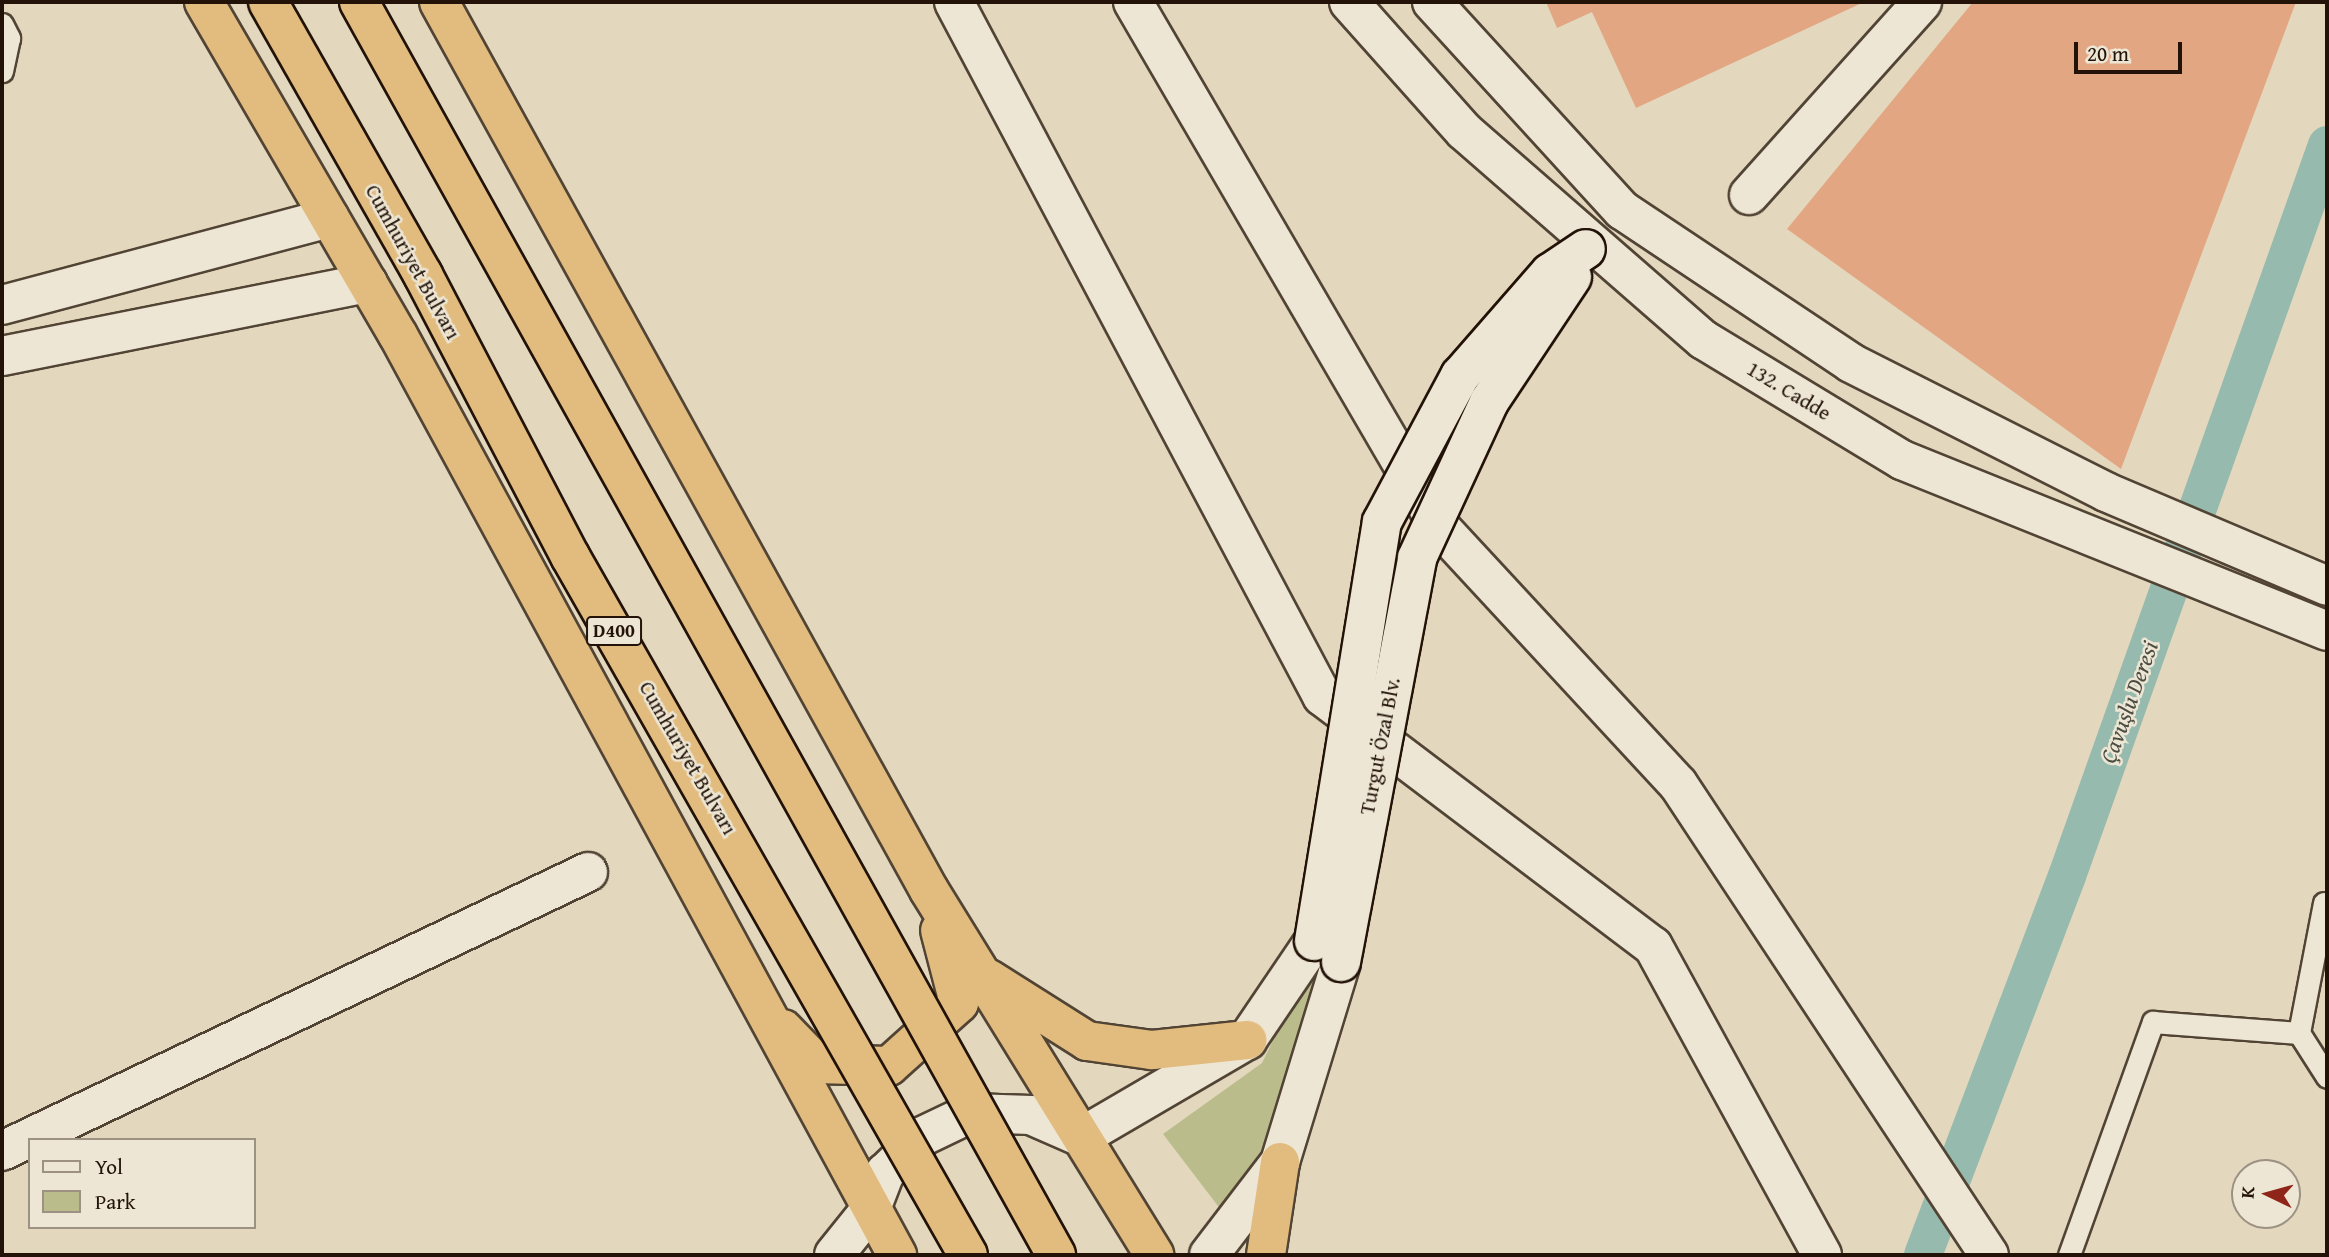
<!DOCTYPE html>
<html>
<head>
<meta charset="utf-8">
<style>
  body { margin:0 }
  #map { position:relative; width:2329px; height:1257px; overflow:hidden; background:#e3d8bd; font-family:"Gentium Book Plus",serif }
  div>[style] { position:absolute }
  .green>* { inset:0; background:#bbbc8c }
  .canal>* { height:38px; margin:-19px; padding:0 19px; transform-origin:19px; border-radius:19px; background:#96baad }
  .building>* { inset:0; background:#e2a682 }
  .roads { filter:drop-shadow(2px 0 #524435) drop-shadow(-2px 0 #524435) drop-shadow(0 2px #524435) drop-shadow(0 -2px #524435) }
  .lane>* { height:21px; margin:-10.5px; padding:0 10.5px; transform-origin:10.5px; border-radius:10.5px; background:#ede6d4 }
  .street>* { height:38px; margin:-19px; padding:0 19px; transform-origin:19px; border-radius:19px; background:#ede6d4 }
  .secondary>* { height:38px; margin:-19px; padding:0 19px; transform-origin:19px; border-radius:19px; background:#ede6d4 }
  .highway>* { height:38px; margin:-19px; padding:0 19px; transform-origin:19px; border-radius:19px; background:#e2bc7e }
  .bridges { filter:drop-shadow(2px 0 #221208) drop-shadow(-2px 0 #221208) drop-shadow(0 2px #221208) drop-shadow(0 -2px #221208) }
  .secondary-bridge>* { height:38px; margin:-19px; padding:0 19px; transform-origin:19px; border-radius:19px; background:#ede6d4 }
  .highway-bridge>* { height:38px; margin:-19px; padding:0 19px; transform-origin:19px; border-radius:19px; background:#e2bc7e }
  span { translate:-50% -50%; white-space:nowrap; text-align:center; line-height:1.15; -webkit-text-stroke:5px #ede6d4; paint-order:stroke }
  .shield-label span { padding:2px 5px; background:#ede6d4; border:2px solid; border-radius:5px; -webkit-text-stroke-width:0 }
  .shield-label { font-size:19px; color:#221208; font-weight:700 }
  .street-label { font-size:21px; color:#221208 }
  .water-label { font-size:23px; color:#4b4d42; font-style:italic }
  .frame { position:absolute; inset:0; border:4px solid #221208; pointer-events:none }
  .legend { position:absolute; left:28px; top:1138px; width:228px; height:91px; box-sizing:border-box; background:#ede6d4; border:2px solid #9c9182; margin:0; padding:9px 12px; list-style:none; font-size:21px; color:#221208 }
  .legend li { display:flex; align-items:center; gap:14px; height:35px }
  .legend b { width:35px; border:2px solid #9c9182 }
  .north { position:absolute; left:2231px; top:1159px; width:70px; height:70px; box-sizing:border-box; background:#ede6d4; border:2px solid #9c9182; border-radius:50%; rotate:275deg; font-size:19px; font-weight:700; line-height:28px; text-align:center; color:#221208 }
  .north::after { content:''; display:block; margin:auto; width:24px; height:32px; background:#8f2418; clip-path:polygon(50% 0,100% 100%,50% 72%,0 100%) }
  .scale { position:absolute; left:2074px; top:42px; width:108px; height:32px; box-sizing:border-box; border:4px solid #221208; border-top:0; padding-left:9px; font-size:21px; line-height:24px; white-space:nowrap; color:#221208; -webkit-text-stroke:5px #ede6d4; paint-order:stroke }
</style>
</head>
<body>
<div id="map">
  <div class="green">
    <div style="clip-path:polygon(1337px 909px,1295px 1072px,1261px 1151px,1221px 1210px,1163px 1134px,1262px 1063px)"></div>
  </div>
  <div class="canal">
    <div style="left:1923px;top:1255px;width:405px;rotate:-69.2deg"></div>
    <div style="left:2067px;top:876px;width:776px;rotate:-70.42deg"></div>
  </div>
  <div class="building">
    <div style="clip-path:polygon(1546px 2px,1864px 2px,1636px 108px,1592px 12px,1557px 28px)"></div>
    <div style="clip-path:polygon(1973px 2px,2296px 2px,2121px 469px,1787px 229px)"></div>
  </div>
  <div class="roads">
    <div class="lane">
      <div style="left:2px;top:24px;width:16px;rotate:63deg"></div>
      <div style="left:9px;top:38px;width:34px;rotate:102deg"></div>
      <div style="left:2324px;top:903px;width:132px;rotate:100.9deg"></div>
      <div style="left:2299px;top:1033px;width:52px;rotate:57.5deg"></div>
      <div style="left:2069px;top:1255px;width:248px;rotate:-70.2deg"></div>
      <div style="left:2153px;top:1022px;width:146px;rotate:4.3deg"></div>
    </div>
    <div class="street">
      <div style="left:1749px;top:195px;width:259px;rotate:-48.1deg"></div>
      <div style="left:2px;top:305px;width:339px;rotate:-14.9deg"></div>
      <div style="left:2px;top:356px;width:373px;rotate:-11.3deg"></div>
      <div style="left:2px;top:1151px;width:649px;rotate:-25.46deg"></div>
    </div>
    <div class="secondary">
      <div style="left:954px;top:2px;width:786px;rotate:62.06deg"></div>
      <div style="left:1322px;top:696px;width:415px;rotate:37.1deg"></div>
      <div style="left:1653px;top:946px;width:352px;rotate:61.3deg"></div>
      <div style="left:1133px;top:2px;width:605px;rotate:59.75deg"></div>
      <div style="left:1438px;top:525px;width:353px;rotate:47.2deg"></div>
      <div style="left:1678px;top:784px;width:564px;rotate:56.56deg"></div>
      <div style="left:1349px;top:2px;width:173px;rotate:48.3deg"></div>
      <div style="left:1464px;top:131px;width:318px;rotate:41.1deg"></div>
      <div style="left:1704px;top:340px;width:232px;rotate:31.2deg"></div>
      <div style="left:1902px;top:460px;width:458px;rotate:21.9deg"></div>
      <div style="left:1432px;top:2px;width:282px;rotate:47.6deg"></div>
      <div style="left:1622px;top:210px;width:275px;rotate:33.7deg"></div>
      <div style="left:1851px;top:363px;width:286px;rotate:26.8deg"></div>
      <div style="left:2106px;top:492px;width:240px;rotate:23deg"></div>
      <div style="left:834px;top:1255px;width:59px;rotate:-51.2deg"></div>
      <div style="left:871px;top:1209px;width:39px;rotate:-69deg"></div>
      <div style="left:885px;top:1173px;width:53px;rotate:-44.2deg"></div>
      <div style="left:923px;top:1136px;width:53px;rotate:-25.6deg"></div>
      <div style="left:971px;top:1113px;width:60px;rotate:1.9deg"></div>
      <div style="left:1031px;top:1115px;width:55px;rotate:23.7deg"></div>
      <div style="left:1081px;top:1137px;width:192px;rotate:-30.3deg"></div>
      <div style="left:1247px;top:1040px;width:120px;rotate:-55.9deg"></div>
      <div style="left:1209px;top:1255px;width:117px;rotate:-52.6deg"></div>
      <div style="left:1280px;top:1162px;width:209px;rotate:-73deg"></div>
    </div>
    <div class="highway">
      <div style="left:204px;top:2px;width:385px;rotate:59.8deg"></div>
      <div style="left:398px;top:335px;width:1047px;rotate:61.52deg"></div>
      <div style="left:439px;top:2px;width:1014px;rotate:61.11deg"></div>
      <div style="left:929px;top:890px;width:429px;rotate:58.3deg"></div>
      <div style="left:989px;top:979px;width:116px;rotate:32.3deg"></div>
      <div style="left:1087px;top:1041px;width:66px;rotate:7.9deg"></div>
      <div style="left:1152px;top:1050px;width:96px;rotate:-6deg"></div>
      <div style="left:783px;top:1029px;width:49px;rotate:45.8deg"></div>
      <div style="left:817px;top:1064px;width:72px;rotate:1.6deg"></div>
      <div style="left:889px;top:1066px;width:94px;rotate:-42deg"></div>
      <div style="left:959px;top:1003px;width:75px;rotate:-104.6deg"></div>
      <div style="left:1266px;top:1255px;width:94px;rotate:-81.4deg"></div>
    </div>
  </div>
  <div class="bridges">
    <div class="secondary-bridge">
      <div style="left:1314px;top:941px;width:424px;rotate:-80.8deg"></div>
      <div style="left:1382px;top:522px;width:166px;rotate:-61.9deg"></div>
      <div style="left:1460px;top:376px;width:137px;rotate:-48.9deg"></div>
      <div style="left:1550px;top:273px;width:43px;rotate:-33.7deg"></div>
      <div style="left:1341px;top:962px;width:411px;rotate:-79.3deg"></div>
      <div style="left:1417px;top:558px;width:172px;rotate:-65.2deg"></div>
      <div style="left:1489px;top:402px;width:150px;rotate:-56.4deg"></div>
    </div>
    <div class="highway-bridge">
      <div style="left:268px;top:2px;width:314px;rotate:60.4deg"></div>
      <div style="left:423px;top:275px;width:317px;rotate:62.4deg"></div>
      <div style="left:570px;top:556px;width:804px;rotate:60.34deg"></div>
      <div style="left:359px;top:2px;width:1434px;rotate:60.91deg"></div>
    </div>
  </div>
  <div class="shield-label">
    <span style="left:614px;top:631px">D400</span>
  </div>
  <div class="street-label">
    <span style="left:413px;top:262px;rotate:61deg">Cumhuriyet Bulvarı</span>
    <span style="left:1789px;top:391px;rotate:31deg">132. Cadde</span>
    <span style="left:1380px;top:746px;rotate:-79deg">Turgut Özal Blv.</span>
    <span style="left:688px;top:758px;rotate:60deg">Cumhuriyet Bulvarı</span>
  </div>
  <div class="water-label">
    <span style="left:2129px;top:702px;rotate:-70deg">Çavuşlu Deresi</span>
  </div>
  <div class="frame"></div>
  <ul class="legend">
  <li><b style="height:9px;background:#ede6d4"></b>Yol</li>
  <li><b style="height:19px;background:#bbbc8c"></b>Park</li>
  </ul>
  <div class="north">K</div>
  <div class="scale">20 m</div>
</div>
</body>
</html>
